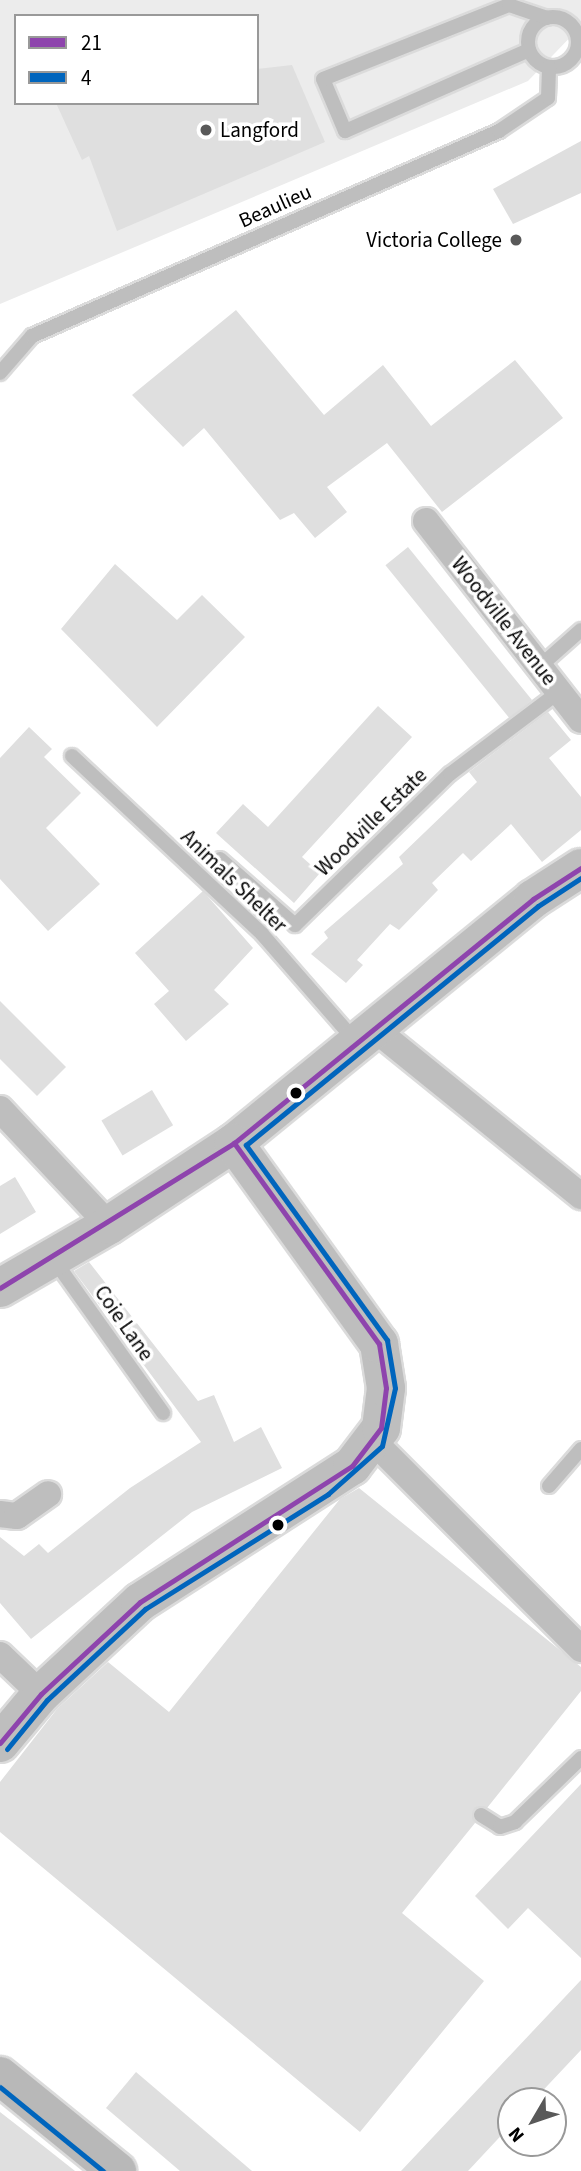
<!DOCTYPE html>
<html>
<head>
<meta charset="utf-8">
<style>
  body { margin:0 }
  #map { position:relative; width:581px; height:2171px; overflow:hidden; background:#fff; font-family:"Source Sans 3",sans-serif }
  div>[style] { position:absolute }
  .green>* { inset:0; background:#ececec }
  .building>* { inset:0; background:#dfdfdf; transform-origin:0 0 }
  .roads { filter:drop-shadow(2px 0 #dbdbdb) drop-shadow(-2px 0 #dbdbdb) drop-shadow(0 2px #dbdbdb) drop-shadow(0 -2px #dbdbdb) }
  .lane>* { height:14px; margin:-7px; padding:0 7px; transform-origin:7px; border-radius:7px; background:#bebebe }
  .lane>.ring { margin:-7px; padding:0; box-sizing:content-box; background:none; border:14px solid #bebebe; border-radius:50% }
  .street>* { height:26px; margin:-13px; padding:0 13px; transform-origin:13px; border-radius:13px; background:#bebebe }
  .secondary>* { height:38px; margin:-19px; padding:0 19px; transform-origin:19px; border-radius:19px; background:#b8b8b8 }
  .primary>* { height:38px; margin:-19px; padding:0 19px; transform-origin:19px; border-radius:19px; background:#bebebe }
  .bus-1>* { height:5px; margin:-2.5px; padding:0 2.5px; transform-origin:2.5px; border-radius:2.5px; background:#8e44ad }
  .bus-2>* { height:5px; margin:-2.5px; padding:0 2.5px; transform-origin:2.5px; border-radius:2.5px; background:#0065bd }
  .dots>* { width:19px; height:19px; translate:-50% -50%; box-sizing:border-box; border:4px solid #fff; border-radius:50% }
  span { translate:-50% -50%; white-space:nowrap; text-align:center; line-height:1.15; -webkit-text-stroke:7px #fff; paint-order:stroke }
  .poi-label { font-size:21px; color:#000 }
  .left { translate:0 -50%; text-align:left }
  .right { translate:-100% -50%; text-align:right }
  .street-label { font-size:21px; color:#000 }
  .legend { position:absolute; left:14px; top:14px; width:245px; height:91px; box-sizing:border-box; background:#fff; border:2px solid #999; margin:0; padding:9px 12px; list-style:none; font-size:21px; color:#000 }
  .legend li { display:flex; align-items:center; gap:14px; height:35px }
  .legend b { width:35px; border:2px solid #999 }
  .north { position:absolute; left:497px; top:2087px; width:70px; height:70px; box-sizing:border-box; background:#fff; border:2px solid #999; border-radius:50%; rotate:231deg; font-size:19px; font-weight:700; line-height:28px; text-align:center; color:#000 }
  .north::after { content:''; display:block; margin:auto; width:24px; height:32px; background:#595959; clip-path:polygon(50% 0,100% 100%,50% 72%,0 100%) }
</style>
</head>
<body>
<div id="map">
  <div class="green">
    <div style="clip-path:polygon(evenodd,0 0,581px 0,581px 26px,528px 81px,0 304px,0 0,16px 16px,257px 16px,257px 103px,16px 103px,16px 16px)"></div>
  </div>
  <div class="building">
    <div style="clip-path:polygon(292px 65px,325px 142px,117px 231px,89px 156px,82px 160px,56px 103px,257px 103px,257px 69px)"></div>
    <div style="clip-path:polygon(581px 141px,581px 193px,513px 224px,493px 189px)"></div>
    <div style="clip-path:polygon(236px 310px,324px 415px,383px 365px,431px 426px,515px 360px,563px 418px,442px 512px,387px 443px,327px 487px,347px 512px,315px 538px,294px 513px,280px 520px,204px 428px,183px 447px,132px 395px)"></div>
    <div style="left:408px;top:547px;width:197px;height:29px;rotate:51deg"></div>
    <div style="clip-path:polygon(115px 564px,177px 620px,202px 595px,245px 637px,157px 727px,61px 629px)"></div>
    <div style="clip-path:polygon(378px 706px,412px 737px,302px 857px,320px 873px,294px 903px,216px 833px,243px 804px,268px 827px)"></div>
    <div style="clip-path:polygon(548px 712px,571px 740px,549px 758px,581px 797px,581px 830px,542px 862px,511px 824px,471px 861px,463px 853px,432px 883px,438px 890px,399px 930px,390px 924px,357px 960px,363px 965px,346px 983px,311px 954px,328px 938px,324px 932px,403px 864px,399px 857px,477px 782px,469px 772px)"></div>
    <div style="clip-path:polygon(29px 727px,52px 749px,44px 757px,81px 793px,46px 828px,100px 884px,48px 931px,0 879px,0 758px)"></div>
    <div style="clip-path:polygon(203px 891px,253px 948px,214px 990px,229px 1004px,186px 1041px,154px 1004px,169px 991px,135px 953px)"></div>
    <div style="clip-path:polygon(0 1001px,66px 1067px,37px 1096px,0 1059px)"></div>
    <div style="left:152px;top:1090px;width:41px;height:59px;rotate:59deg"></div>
    <div style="clip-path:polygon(15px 1177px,36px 1212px,0 1234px,0 1186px)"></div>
    <div style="clip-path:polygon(89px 1262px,198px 1401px,214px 1395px,234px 1442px,261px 1427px,282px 1468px,192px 1512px,31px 1639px,0 1603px,0 1537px,24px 1556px,39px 1544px,48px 1553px,130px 1488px,201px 1442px,74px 1271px)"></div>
    <div style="clip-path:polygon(359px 1488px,581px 1667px,581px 1691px,487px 1808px,473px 1809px,475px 1823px,402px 1913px,484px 1981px,360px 2132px,0 1832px,0 1782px,57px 1709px,108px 1662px,169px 1712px,340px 1499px)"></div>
    <div style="clip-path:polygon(581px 1784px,581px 1958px,528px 1908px,508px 1929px,475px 1896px)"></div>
    <div style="clip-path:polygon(581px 1980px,581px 2050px,533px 2101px,511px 2101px,511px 2125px,468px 2171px,401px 2171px)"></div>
    <div style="clip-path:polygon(136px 2072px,252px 2171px,180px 2171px,106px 2108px)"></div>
    <div style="clip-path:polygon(0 2112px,27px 2133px,75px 2171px,0 2171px)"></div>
  </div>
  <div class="roads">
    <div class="lane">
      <div class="ring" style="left:528px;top:17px;width:36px;height:36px"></div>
      <div style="left:529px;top:50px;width:201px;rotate:156.2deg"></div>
      <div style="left:345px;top:131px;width:56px;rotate:-112.9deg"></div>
      <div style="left:323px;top:79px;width:200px;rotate:-21.7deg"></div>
      <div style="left:509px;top:5px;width:40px;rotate:18.9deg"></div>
      <div style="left:0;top:373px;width:49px;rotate:-49.1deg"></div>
      <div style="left:32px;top:336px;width:510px;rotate:-23.7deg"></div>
      <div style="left:499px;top:131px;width:59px;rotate:-34deg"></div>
      <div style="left:548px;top:98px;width:31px;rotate:-88deg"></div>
      <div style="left:539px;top:667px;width:56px;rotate:-41.4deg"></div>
      <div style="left:72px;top:756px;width:260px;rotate:43.1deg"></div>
      <div style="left:262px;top:934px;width:145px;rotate:48.9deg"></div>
      <div style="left:220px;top:859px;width:100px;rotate:41.3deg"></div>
      <div style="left:295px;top:925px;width:216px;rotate:-44.3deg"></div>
      <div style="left:450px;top:774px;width:136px;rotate:-37deg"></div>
      <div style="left:54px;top:1260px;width:188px;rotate:54.5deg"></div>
      <div style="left:549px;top:1486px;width:49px;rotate:-49.1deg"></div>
      <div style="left:481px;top:1815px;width:22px;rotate:32deg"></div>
      <div style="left:500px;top:1827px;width:16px;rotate:-18deg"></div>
      <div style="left:515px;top:1822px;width:92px;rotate:-44.1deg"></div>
    </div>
    <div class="street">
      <div style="left:426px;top:521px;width:252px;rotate:52.1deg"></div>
      <div style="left:376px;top:1030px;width:264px;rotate:39deg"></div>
      <div style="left:0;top:1109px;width:159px;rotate:46.8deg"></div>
      <div style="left:374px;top:1442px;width:293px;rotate:45deg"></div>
      <div style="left:0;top:1514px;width:17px;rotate:7deg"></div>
      <div style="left:17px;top:1516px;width:38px;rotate:-35deg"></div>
      <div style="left:0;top:1655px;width:57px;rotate:43.6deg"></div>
    </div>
    <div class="secondary">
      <div style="left:0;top:2076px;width:151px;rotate:39.1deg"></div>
    </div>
    <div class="primary">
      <div style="left:0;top:1288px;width:126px;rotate:-30deg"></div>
      <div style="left:109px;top:1225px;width:149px;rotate:-33.3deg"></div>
      <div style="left:234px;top:1143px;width:386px;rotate:-39.2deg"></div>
      <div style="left:533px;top:899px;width:57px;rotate:-32.9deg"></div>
      <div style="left:0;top:1743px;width:64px;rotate:-50.1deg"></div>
      <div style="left:41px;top:1694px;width:135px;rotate:-42.9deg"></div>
      <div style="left:140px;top:1602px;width:252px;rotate:-32.7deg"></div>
      <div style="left:352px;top:1466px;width:48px;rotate:-52.7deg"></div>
      <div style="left:381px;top:1428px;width:40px;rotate:-82.9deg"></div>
      <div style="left:386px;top:1388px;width:45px;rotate:-99deg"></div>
      <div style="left:379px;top:1344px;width:248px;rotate:-125.8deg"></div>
    </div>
  </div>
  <div class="bus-1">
    <div style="left:0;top:1288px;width:275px;rotate:-31.8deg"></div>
    <div style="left:234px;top:1143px;width:386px;rotate:-39.2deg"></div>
    <div style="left:533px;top:899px;width:57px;rotate:-32.9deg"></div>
    <div style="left:0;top:1743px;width:64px;rotate:-50.1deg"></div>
    <div style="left:41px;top:1694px;width:135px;rotate:-42.9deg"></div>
    <div style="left:140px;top:1602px;width:252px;rotate:-32.7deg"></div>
    <div style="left:352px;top:1466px;width:48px;rotate:-52.7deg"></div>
    <div style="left:381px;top:1428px;width:40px;rotate:-82.9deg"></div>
    <div style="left:386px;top:1388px;width:45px;rotate:-99deg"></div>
    <div style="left:379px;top:1344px;width:248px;rotate:-125.8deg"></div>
  </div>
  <div class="bus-2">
    <div style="left:7px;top:1749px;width:63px;rotate:-50.8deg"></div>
    <div style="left:47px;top:1700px;width:134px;rotate:-42.9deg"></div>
    <div style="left:145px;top:1609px;width:216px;rotate:-32.1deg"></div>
    <div style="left:328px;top:1494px;width:72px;rotate:-41.6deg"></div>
    <div style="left:382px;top:1446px;width:59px;rotate:-77.4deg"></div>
    <div style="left:395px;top:1388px;width:49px;rotate:-99.5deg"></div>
    <div style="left:387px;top:1340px;width:241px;rotate:-125.9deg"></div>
    <div style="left:246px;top:1145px;width:377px;rotate:-39.3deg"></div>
    <div style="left:538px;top:906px;width:51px;rotate:-33.1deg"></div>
    <div style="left:0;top:2087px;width:133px;rotate:39.2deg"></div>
  </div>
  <div class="dots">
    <div style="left:206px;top:130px;background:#595959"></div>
    <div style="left:516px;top:240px;background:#595959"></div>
    <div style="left:296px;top:1093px;background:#000"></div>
    <div style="left:278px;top:1525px;background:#000"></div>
  </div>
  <div class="poi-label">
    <span class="left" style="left:220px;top:130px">Langford</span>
    <span class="right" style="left:502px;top:240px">Victoria College</span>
  </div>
  <div class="street-label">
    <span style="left:275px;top:206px;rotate:-24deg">Beaulieu</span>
    <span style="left:504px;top:621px;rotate:52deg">Woodville Avenue</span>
    <span style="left:371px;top:822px;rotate:-44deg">Woodville Estate</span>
    <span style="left:234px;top:881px;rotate:44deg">Animals Shelter</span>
    <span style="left:124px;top:1323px;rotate:55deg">Coie Lane</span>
  </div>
  <ul class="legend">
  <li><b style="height:9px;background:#8e44ad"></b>21</li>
  <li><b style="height:9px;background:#0065bd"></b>4</li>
  </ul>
  <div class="north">N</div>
</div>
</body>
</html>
